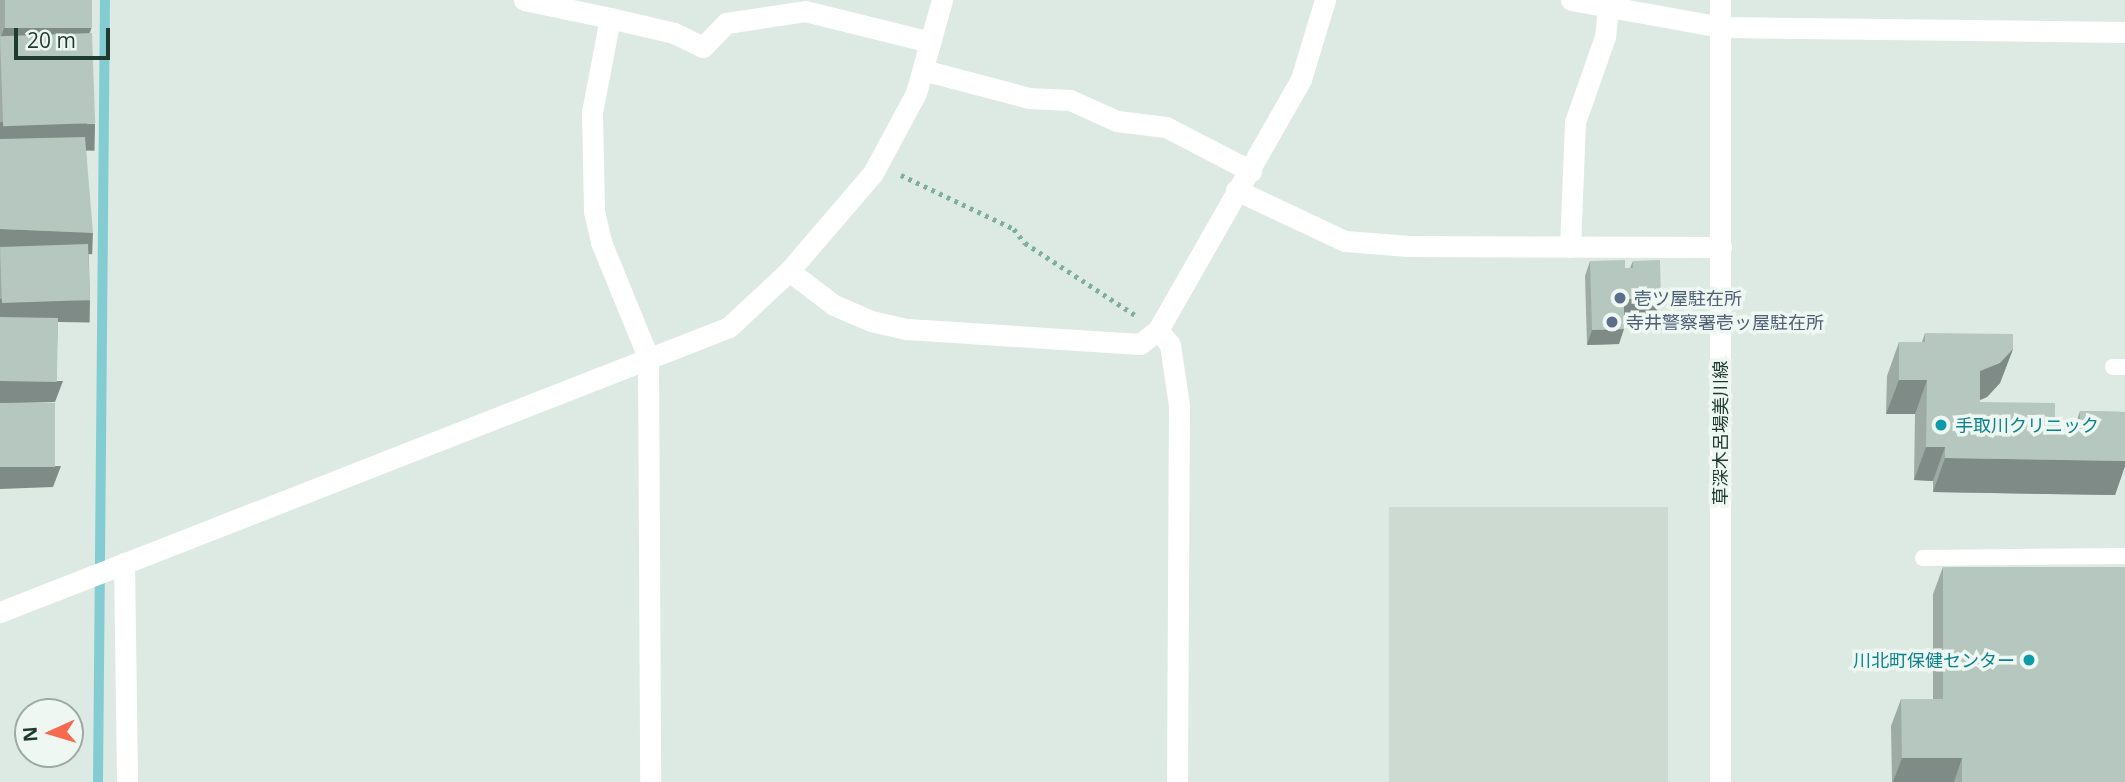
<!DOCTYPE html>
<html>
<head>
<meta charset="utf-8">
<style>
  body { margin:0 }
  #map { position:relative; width:2125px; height:782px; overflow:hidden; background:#ddeae3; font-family:"Open Sans","Noto Sans JP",sans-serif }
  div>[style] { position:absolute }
  .built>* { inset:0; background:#ccdad2; transform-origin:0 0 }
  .stream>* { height:10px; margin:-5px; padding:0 5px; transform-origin:5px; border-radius:5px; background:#83ccd2 }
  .path>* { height:4.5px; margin-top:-2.25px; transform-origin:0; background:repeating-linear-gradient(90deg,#7daf9b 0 3.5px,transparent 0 8.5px) }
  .service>* { height:16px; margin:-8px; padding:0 8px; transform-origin:8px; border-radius:8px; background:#fff }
  .minor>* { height:21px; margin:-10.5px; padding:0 10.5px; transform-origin:10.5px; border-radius:10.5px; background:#fff }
  .secondary>* { height:21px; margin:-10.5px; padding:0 10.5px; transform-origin:10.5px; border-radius:10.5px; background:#fff }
  .wall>* { inset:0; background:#9daba4 }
  .shaded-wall>* { inset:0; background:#7f8b86; transform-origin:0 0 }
  .building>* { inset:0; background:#b6c7bf; transform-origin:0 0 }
  .dots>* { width:19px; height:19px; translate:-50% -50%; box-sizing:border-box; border:4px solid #eef7f1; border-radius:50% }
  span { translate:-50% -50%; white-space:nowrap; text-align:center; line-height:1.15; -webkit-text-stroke:7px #eef7f1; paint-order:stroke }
  .service-label { font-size:18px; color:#4e5e75 }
  .left { translate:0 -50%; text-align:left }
  .culture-label { font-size:18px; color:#0d838f }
  .right { translate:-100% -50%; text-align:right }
  .street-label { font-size:18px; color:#1f3a30 }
  .north { position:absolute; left:14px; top:698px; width:70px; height:70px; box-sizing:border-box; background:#eef7f1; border:2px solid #9baba4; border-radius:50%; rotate:266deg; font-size:19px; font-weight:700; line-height:28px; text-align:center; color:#1f3a30 }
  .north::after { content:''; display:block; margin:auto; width:24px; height:32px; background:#f66a4f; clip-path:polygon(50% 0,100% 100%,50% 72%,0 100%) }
  .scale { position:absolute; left:14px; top:28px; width:96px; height:32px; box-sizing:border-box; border:4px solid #1f3a30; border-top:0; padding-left:9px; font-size:21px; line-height:24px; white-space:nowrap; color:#1f3a30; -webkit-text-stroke:5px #eef7f1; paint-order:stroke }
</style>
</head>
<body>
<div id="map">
  <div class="built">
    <div style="left:1389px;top:507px;width:279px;height:275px"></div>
  </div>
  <div class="stream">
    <div style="left:98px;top:782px;width:782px;rotate:-89.49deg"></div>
  </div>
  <div class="path">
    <div style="left:901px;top:175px;width:125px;rotate:25.5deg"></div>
    <div style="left:1014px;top:229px;width:18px;rotate:52deg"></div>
    <div style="left:1025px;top:243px;width:131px;rotate:33.2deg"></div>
  </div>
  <div class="service">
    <div style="left:2113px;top:367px;width:12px"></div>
    <div style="left:1923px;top:558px;width:202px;rotate:-0.6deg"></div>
  </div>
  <div class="minor">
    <div style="left:524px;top:0;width:88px;rotate:11.8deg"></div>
    <div style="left:610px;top:18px;width:96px;rotate:100.8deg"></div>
    <div style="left:592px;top:112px;width:99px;rotate:88.8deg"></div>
    <div style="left:594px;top:211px;width:32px;rotate:77deg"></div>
    <div style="left:601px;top:242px;width:124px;rotate:67.8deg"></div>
    <div style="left:648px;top:357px;width:425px;rotate:89.7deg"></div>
    <div style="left:1571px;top:0;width:152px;rotate:10.2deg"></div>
    <div style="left:1721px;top:27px;width:404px;rotate:0.7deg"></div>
    <div style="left:610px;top:18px;width:66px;rotate:13.2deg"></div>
    <div style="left:674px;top:33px;width:32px;rotate:26deg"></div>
    <div style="left:703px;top:47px;width:33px;rotate:-46deg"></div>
    <div style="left:726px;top:23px;width:80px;rotate:-8.6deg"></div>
    <div style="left:805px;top:11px;width:129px;rotate:13.9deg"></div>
    <div style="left:923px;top:70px;width:110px;rotate:14.8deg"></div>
    <div style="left:1029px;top:98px;width:41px;rotate:2.8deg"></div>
    <div style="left:1070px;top:100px;width:51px;rotate:24.1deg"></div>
    <div style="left:1117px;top:121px;width:49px;rotate:7deg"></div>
    <div style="left:1166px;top:127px;width:96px;rotate:27.4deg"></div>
    <div style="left:1236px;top:190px;width:120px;rotate:25.1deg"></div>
    <div style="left:1345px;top:241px;width:64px;rotate:4.5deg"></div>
    <div style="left:1409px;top:246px;width:312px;rotate:0.2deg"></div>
    <div style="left:1570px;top:247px;width:125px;rotate:-87.7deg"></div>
    <div style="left:1575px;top:122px;width:90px;rotate:-70.6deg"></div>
    <div style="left:1605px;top:37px;width:31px;rotate:-84deg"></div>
    <div style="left:789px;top:271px;width:56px;rotate:37.1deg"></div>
    <div style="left:834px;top:305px;width:40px;rotate:23.4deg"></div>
    <div style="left:871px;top:321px;width:37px;rotate:13deg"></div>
    <div style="left:907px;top:329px;width:233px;rotate:3.7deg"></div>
    <div style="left:1140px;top:344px;width:23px;rotate:-38deg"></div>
    <div style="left:1158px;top:330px;width:289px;rotate:-60.3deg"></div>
    <div style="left:1301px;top:79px;width:83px;rotate:-73.1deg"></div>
    <div style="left:1158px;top:330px;width:19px;rotate:51deg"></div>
    <div style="left:1170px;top:345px;width:61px;rotate:81.5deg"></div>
    <div style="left:1179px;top:405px;width:377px;rotate:90.3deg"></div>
    <div style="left:124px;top:563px;width:219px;rotate:89.2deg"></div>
    <div style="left:0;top:612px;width:783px;rotate:-21.35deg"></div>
    <div style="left:729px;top:327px;width:82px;rotate:-43deg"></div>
    <div style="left:789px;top:271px;width:129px;rotate:-49.4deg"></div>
    <div style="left:873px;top:173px;width:91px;rotate:-61.7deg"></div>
    <div style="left:916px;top:93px;width:97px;rotate:-74.4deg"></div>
  </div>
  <div class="secondary">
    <div style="left:1720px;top:782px;width:782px;rotate:-90deg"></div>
  </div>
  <div class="wall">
    <div style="clip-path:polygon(0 0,92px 0,92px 26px,90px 33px,86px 148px,90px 300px,83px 322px,58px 322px,55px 402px,0 403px)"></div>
    <div style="clip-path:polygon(1590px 261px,1625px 268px,1630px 268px,1633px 261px,1656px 314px,1624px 315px,1619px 344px,1587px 345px,1585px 276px)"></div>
    <div style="clip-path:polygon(1925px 333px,2013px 349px,2000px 383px,1987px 397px,1980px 400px,1980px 402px,2055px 425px,2075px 426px,2080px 411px,2125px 412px,2125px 466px,2115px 495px,1933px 492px,1933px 481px,1914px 480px,1915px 414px,1886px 414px,1887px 376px,1899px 342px,1922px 342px)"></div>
    <div style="clip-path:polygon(1943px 567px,2125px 782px,1892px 782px,1891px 726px,1901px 699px,1933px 699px,1933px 594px)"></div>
  </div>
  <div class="shaded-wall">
    <div style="clip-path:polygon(92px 26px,84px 47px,0 40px,4px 28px)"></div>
    <div style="left:0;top:122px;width:95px;height:27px;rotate:1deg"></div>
    <div style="left:0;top:229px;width:93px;height:22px;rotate:2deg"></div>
    <div style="left:0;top:299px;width:90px;height:22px;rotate:1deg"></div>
    <div style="clip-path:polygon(1624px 299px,1661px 299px,1656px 314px,1618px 315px)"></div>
    <div style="clip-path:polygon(1624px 329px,1619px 344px,1587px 345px,1592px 330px)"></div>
    <div style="clip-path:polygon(2013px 349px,2000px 383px,1987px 397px,1968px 405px,1980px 371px)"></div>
    <div style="clip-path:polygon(1899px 380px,1927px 380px,1915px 414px,1886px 414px)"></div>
    <div style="clip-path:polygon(0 381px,63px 381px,55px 402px,0 403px)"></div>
    <div style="clip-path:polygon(1926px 447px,1945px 447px,1933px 481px,1914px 480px)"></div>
    <div style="clip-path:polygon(1945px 458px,2125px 461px,2125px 466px,2115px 495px,1933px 492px)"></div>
    <div style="clip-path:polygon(61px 466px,53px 487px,0 489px,0 467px)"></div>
    <div style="clip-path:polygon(1902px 758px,1962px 758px,1954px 782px,1893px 782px)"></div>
  </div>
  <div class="building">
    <div style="left:5px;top:0;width:87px;height:28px"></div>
    <div style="left:92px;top:33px;width:90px;height:92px;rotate:88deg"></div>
    <div style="clip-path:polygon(85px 137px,93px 233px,0 229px,0 139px)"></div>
    <div style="left:88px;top:244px;width:56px;height:88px;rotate:88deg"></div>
    <div style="clip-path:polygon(1625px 260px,1625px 268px,1633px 268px,1633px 261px,1660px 260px,1661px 299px,1624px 299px,1624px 329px,1592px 330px,1590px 261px)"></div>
    <div style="left:0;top:317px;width:58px;height:64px;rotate:1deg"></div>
    <div style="clip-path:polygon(1925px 333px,2013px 334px,2013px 349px,2000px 363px,1980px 371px,1980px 402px,2055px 403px,2055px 425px,2080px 426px,2080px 411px,2125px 412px,2125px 461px,1945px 458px,1945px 447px,1926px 447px,1927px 380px,1899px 380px,1899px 342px,1925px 342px)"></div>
    <div style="left:0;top:403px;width:55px;height:64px"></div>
    <div style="clip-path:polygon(1943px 567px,2125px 567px,2125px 782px,1962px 782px,1962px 758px,1902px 758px,1901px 699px,1943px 699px)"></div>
  </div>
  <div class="dots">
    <div style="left:1620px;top:298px;background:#5c6f8a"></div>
    <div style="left:1612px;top:322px;background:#5c6f8a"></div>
    <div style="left:1941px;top:425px;background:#0f9aa8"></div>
    <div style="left:2029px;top:660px;background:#0f9aa8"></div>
  </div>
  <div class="service-label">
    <span class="left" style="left:1634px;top:298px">壱ツ屋駐在所</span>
    <span class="left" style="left:1626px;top:322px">寺井警察署壱ッ屋駐在所</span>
  </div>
  <div class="culture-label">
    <span class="left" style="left:1955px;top:425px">手取川クリニック</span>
    <span class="right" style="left:2015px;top:660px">川北町保健センター</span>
  </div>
  <div class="street-label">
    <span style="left:1720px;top:433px;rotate:-90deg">草深木呂場美川線</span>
  </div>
  <div class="north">N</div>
  <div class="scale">20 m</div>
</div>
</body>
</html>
